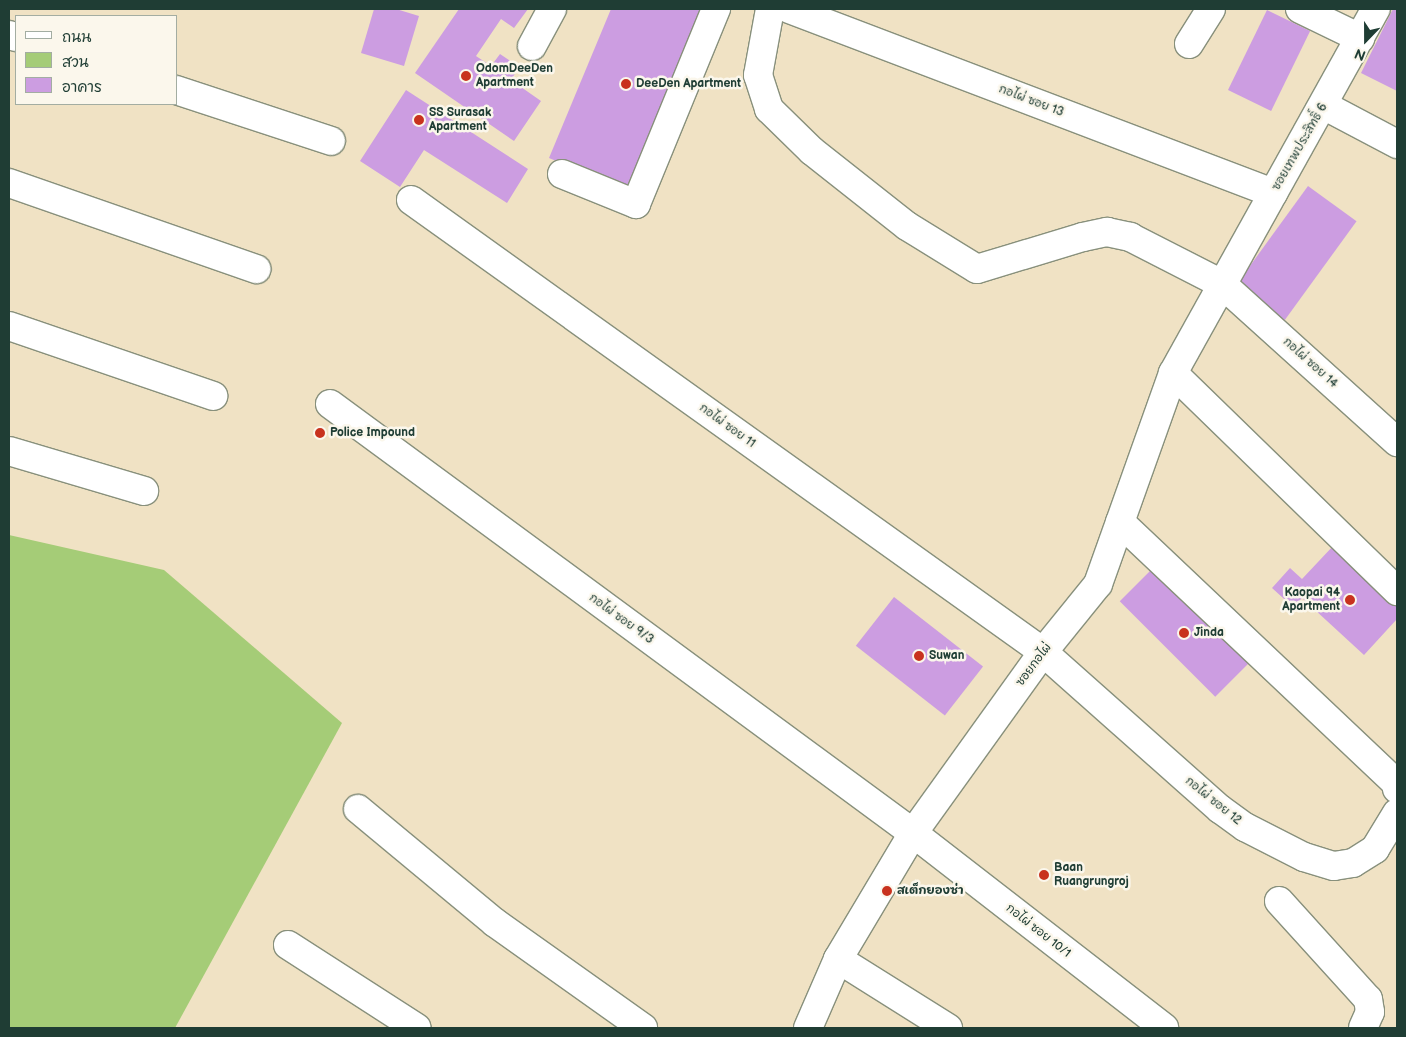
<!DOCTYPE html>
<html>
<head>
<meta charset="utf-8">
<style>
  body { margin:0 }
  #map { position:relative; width:1406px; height:1037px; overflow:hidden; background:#f0e2c4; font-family:"Balsamiq Sans","Playpen Sans Thai",sans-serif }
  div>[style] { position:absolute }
  .green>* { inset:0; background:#a5cc77 }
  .building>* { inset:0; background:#cc9de1; transform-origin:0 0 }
  .roads { filter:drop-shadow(1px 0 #88907c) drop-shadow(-1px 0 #88907c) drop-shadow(0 1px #88907c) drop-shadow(0 -1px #88907c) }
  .minor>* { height:28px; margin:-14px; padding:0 14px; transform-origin:14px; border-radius:14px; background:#fff }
  .dots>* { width:14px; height:14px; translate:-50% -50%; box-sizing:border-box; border:2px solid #fbf7ec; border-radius:50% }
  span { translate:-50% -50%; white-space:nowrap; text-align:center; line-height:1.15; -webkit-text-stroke:5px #fbf7ec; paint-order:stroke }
  .poi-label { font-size:12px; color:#1f3d34; font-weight:700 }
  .left { translate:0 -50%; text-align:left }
  .right { translate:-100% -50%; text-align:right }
  .street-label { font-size:12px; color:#1f3d34 }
  .frame { position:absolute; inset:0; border:10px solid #1f3d34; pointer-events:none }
  .legend { position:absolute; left:15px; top:15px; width:162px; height:90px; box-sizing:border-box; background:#fbf7ec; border:1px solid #a3ada2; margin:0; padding:6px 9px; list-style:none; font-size:15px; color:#1f3d34 }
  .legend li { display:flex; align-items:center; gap:10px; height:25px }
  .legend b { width:25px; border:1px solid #a3ada2 }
  .north { position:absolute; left:1341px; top:15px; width:50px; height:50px; -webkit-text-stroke:4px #fbf7ec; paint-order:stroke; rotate:202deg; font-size:14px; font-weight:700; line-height:20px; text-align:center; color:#1f3d34 }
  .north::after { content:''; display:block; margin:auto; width:18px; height:22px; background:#1f3d34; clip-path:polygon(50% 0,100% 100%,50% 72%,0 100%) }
</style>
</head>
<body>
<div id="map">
  <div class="green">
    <div style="clip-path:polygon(9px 535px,164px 570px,342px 723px,175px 1028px,9px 1028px)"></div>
  </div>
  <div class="building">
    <div style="clip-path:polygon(374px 9px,396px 9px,419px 16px,404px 66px,361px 53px)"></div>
    <div style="clip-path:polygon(459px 9px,528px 9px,514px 28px,501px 19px,476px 56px,491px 66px,500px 54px,519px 67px,511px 80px,541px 101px,514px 141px,415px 73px)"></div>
    <div style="clip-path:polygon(611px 9px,704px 9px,628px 191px,549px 158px)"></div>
    <div style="clip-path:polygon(1393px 9px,1397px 9px,1397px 91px,1361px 73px)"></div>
    <div style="left:1267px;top:10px;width:48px;height:89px;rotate:26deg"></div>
    <div style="clip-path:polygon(406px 90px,528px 169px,507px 203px,424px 150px,400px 187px,360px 161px)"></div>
    <div style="left:1308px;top:186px;width:60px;height:122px;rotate:36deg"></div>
    <div style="clip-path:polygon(1334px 545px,1397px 603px,1397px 619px,1364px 655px,1302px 598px,1293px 607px,1272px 588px,1290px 568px,1302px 579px)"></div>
    <div style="left:1153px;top:568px;width:135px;height:47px;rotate:45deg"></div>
    <div style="left:894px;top:597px;width:113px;height:62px;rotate:38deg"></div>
  </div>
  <div class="roads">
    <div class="minor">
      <div style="left:770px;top:9px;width:67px;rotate:100.3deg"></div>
      <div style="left:758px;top:75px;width:36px;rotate:72deg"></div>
      <div style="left:769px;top:109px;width:60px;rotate:44.3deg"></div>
      <div style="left:812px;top:151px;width:121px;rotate:38.3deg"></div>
      <div style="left:907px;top:226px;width:82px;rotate:31.6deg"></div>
      <div style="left:977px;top:269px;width:111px;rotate:-16.8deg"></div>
      <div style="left:1083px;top:237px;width:25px;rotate:-12deg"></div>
      <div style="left:1107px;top:232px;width:24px;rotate:12deg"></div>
      <div style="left:1130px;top:237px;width:103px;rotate:27.1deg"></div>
      <div style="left:1222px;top:284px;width:236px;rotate:42.1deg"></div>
      <div style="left:789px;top:9px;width:518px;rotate:20.82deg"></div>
      <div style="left:1300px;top:9px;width:67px;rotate:25.8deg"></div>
      <div style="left:9px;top:35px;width:7px;rotate:16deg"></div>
      <div style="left:1189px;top:44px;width:41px;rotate:-57.8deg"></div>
      <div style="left:532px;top:46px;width:42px;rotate:-61.6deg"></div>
      <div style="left:176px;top:90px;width:163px;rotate:18.2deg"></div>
      <div style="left:1323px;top:105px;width:84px;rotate:27.8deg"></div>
      <div style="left:562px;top:174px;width:80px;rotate:22.1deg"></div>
      <div style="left:636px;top:204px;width:211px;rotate:-67.7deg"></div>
      <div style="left:9px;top:183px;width:262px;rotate:19.2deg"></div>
      <div style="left:411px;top:200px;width:777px;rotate:35.57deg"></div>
      <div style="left:1043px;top:652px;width:237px;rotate:41.6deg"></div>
      <div style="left:1220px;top:809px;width:31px;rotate:36deg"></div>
      <div style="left:1245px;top:827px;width:66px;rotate:27deg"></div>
      <div style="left:1304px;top:857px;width:31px;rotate:17deg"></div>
      <div style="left:1334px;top:866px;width:19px;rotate:-9deg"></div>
      <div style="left:1353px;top:863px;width:26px;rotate:-32deg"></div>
      <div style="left:1375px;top:849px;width:42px;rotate:-58.6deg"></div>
      <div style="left:9px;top:326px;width:216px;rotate:18.9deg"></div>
      <div style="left:1173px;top:373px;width:313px;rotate:44.2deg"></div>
      <div style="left:330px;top:404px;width:724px;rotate:36.35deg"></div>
      <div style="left:913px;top:833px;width:318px;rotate:37.8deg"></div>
      <div style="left:9px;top:451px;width:141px;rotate:16.5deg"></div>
      <div style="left:1120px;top:522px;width:380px;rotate:43.4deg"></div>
      <div style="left:1396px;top:783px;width:6px;rotate:81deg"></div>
      <div style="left:358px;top:809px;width:177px;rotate:39.7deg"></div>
      <div style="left:494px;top:922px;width:183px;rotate:35.4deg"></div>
      <div style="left:1279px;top:901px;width:132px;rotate:47.8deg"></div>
      <div style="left:1368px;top:999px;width:13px;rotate:81deg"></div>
      <div style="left:1370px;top:1012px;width:17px;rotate:114deg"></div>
      <div style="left:288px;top:945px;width:153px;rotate:32.8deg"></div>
      <div style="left:838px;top:959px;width:130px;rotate:32.1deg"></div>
      <div style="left:808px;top:1028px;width:75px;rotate:-66.5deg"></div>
      <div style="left:838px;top:959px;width:147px;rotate:-59.2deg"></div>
      <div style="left:913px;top:833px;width:223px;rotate:-54.3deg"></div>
      <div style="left:1043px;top:652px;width:87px;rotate:-51deg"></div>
      <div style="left:1098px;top:584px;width:224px;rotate:-70.4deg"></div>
      <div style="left:1173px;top:373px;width:417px;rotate:-60.9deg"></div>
    </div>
  </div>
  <div class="dots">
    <div style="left:466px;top:76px;background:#c8321e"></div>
    <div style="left:626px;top:84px;background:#c8321e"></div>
    <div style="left:419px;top:120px;background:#c8321e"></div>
    <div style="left:320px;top:433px;background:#c8321e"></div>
    <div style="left:1350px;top:600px;background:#c8321e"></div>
    <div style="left:1184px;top:633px;background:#c8321e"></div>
    <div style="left:919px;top:656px;background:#c8321e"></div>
    <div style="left:1044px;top:875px;background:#c8321e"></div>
    <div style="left:887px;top:891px;background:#c8321e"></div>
  </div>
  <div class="poi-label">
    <span class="left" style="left:476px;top:76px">OdomDeeDen<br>Apartment</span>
    <span class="left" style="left:636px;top:84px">DeeDen Apartment</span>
    <span class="left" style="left:429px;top:120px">SS Surasak<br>Apartment</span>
    <span class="left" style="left:330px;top:433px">Police Impound</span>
    <span class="right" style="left:1340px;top:600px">Kaopai 94<br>Apartment</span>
    <span class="left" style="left:1194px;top:633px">Jinda</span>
    <span class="left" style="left:929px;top:656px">Suwan</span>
    <span class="left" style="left:1054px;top:875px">Baan<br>Ruangrungroj</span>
    <span class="left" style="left:897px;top:891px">สเต็กยองซ่า</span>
  </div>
  <div class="street-label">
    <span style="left:1031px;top:101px;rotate:21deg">กอไผ่ ซอย 13</span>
    <span style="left:1300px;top:147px;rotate:-60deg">ซอยเทพประสิทธิ์ 6</span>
    <span style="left:1310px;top:363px;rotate:42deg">กอไผ่ ซอย 14</span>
    <span style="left:727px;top:426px;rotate:36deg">กอไผ่ ซอย 11</span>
    <span style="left:621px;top:619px;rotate:36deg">กอไผ่ ซอย 9/3</span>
    <span style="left:1034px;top:665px;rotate:-53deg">ซอยกอไผ่</span>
    <span style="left:1213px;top:801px;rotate:39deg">กอไผ่ ซอย 12</span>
    <span style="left:1038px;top:931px;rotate:38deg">กอไผ่ ซอย 10/1</span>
  </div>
  <div class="frame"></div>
  <ul class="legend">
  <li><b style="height:6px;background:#fff"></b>ถนน</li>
  <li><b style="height:14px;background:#a5cc77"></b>สวน</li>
  <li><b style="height:14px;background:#cc9de1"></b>อาคาร</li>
  </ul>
  <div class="north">N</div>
</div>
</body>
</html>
